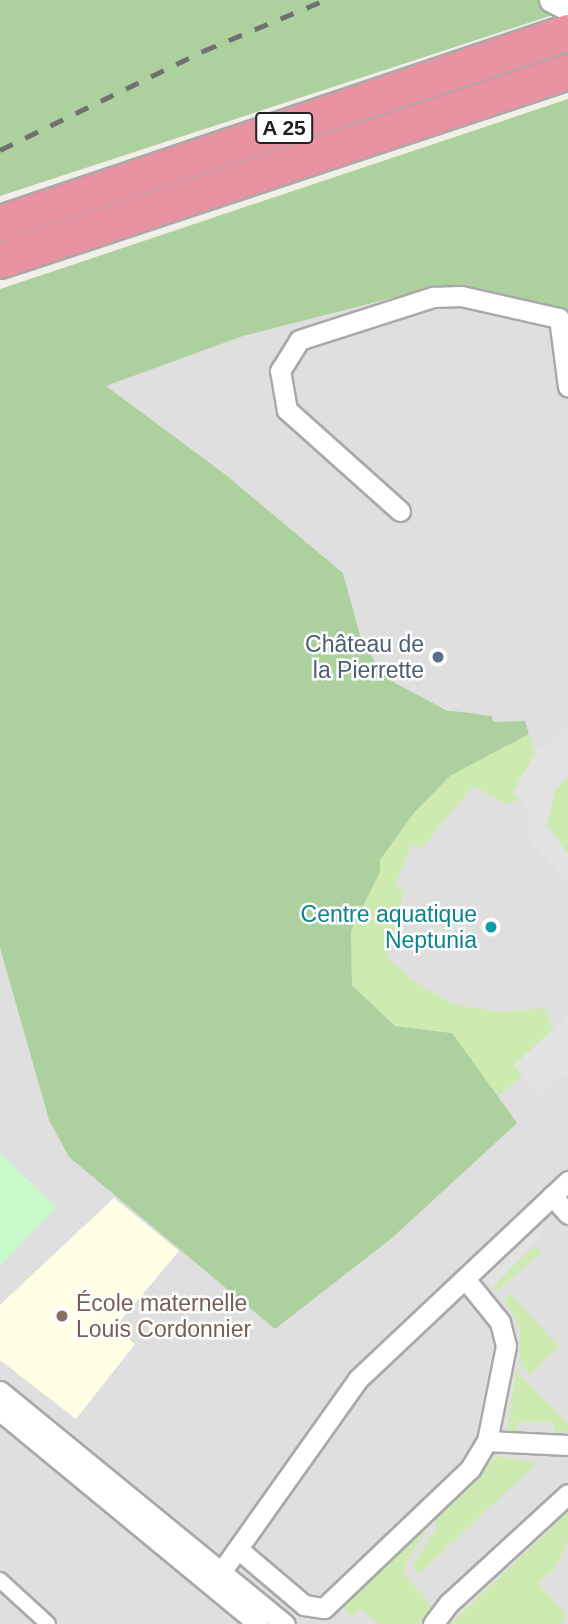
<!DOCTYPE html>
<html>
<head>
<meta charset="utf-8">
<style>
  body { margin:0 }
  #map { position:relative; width:568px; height:1624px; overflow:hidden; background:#f2efe9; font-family:Arial,sans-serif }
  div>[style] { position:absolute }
  .residential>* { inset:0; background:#e0dfdf }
  .education>* { inset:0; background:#ffffe5 }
  .grass>* { inset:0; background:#cdebb0; transform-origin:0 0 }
  .forest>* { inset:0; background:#add19e }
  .park>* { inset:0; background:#c8facc }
  .parking>* { inset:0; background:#e2e2e2; transform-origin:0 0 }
  .roads { filter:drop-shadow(2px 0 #a9a9a9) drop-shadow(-2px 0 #a9a9a9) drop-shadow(0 2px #a9a9a9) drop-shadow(0 -2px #a9a9a9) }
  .pedestrian>* { height:14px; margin:-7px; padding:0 7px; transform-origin:7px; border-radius:7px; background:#fff }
  .minor>* { height:19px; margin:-9.5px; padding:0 9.5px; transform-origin:9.5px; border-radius:9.5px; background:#fff }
  .tertiary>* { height:24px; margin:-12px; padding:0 12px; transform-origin:12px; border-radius:12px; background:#fff }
  .motorway>* { height:35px; margin:-17.5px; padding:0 17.5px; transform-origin:17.5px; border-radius:17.5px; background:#e892a2 }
  .rail>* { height:4.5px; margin-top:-2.25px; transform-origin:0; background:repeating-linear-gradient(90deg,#707070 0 14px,transparent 0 28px) }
  .dots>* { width:19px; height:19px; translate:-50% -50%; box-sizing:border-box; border:4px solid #fff; border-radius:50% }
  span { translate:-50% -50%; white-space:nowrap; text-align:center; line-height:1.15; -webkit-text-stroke:5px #fff; paint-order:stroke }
  .shield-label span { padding:2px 5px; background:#fff; border:2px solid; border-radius:5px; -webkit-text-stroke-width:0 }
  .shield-label { font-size:21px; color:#222; font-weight:700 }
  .service-label { font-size:23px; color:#4e5e75 }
  .right { translate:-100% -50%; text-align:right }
  .culture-label { font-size:23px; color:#0d838f }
  .education-label { font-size:23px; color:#785e54 }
  .left { translate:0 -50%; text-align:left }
</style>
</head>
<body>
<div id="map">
  <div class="residential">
    <div style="clip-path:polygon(439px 286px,568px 310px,568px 1624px,0 1624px,0 948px,49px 1120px,468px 1165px,516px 1123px,452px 1033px,352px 985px,380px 872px,496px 749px,493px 722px,427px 703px,395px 683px,378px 667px,360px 635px,343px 573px,226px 475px,105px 386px,243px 336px)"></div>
  </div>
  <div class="education">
    <div style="clip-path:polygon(114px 1198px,179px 1251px,115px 1327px,135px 1344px,76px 1419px,0 1360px,0 1305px)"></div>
  </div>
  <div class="grass">
    <div style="clip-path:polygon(529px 734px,535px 753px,512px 794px,521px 800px,506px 804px,473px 786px,422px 848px,412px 845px,395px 886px,404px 891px,387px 957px,410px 979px,453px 1004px,500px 1012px,545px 1008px,553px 1030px,514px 1065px,523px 1076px,497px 1097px,452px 1033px,395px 1026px,352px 985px,351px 931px,380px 872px,380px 860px,414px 813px,450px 776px)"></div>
    <div style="clip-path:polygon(568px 777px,568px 855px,547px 825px,555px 790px)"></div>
    <div style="left:535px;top:1246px;width:9px;height:59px;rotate:49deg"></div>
    <div style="clip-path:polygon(510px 1294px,559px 1346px,530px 1375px,520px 1365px,520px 1328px,504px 1300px)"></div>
    <div style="clip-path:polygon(516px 1371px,568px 1424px,568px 1432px,554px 1432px,553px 1422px,517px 1422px,517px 1433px,507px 1432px)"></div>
    <div style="clip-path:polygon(497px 1456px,537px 1463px,419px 1574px,412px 1565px,435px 1531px,436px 1518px)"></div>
    <div style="clip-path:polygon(568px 1505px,568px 1541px,555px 1568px,538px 1583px,566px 1614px,561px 1624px,450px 1624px,563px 1517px)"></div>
    <div style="clip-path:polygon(430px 1523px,404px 1567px,405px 1575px,432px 1606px,419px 1624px,379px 1624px,360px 1609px,353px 1617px,344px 1609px,345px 1601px)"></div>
  </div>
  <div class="forest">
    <div style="clip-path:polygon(0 0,568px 0,568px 10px,0 196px)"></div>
    <div style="clip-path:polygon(568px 99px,568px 310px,439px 286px,243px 336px,106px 386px,226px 475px,343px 573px,360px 635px,378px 667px,395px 683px,446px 710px,492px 716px,493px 722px,525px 721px,529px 734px,450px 776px,414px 813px,380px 860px,380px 872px,351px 931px,352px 985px,395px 1026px,452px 1033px,517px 1123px,392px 1238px,275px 1329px,69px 1157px,49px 1120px,0 948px,0 289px)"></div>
  </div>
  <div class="park">
    <div style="clip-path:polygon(0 1153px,56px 1207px,0 1266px)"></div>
  </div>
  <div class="parking">
    <div style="clip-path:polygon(568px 726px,568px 777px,555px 790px,547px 825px,568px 855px,568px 882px,533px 845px,526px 829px,527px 805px,512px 794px,535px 753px)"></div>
    <div style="clip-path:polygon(568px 1016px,568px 1072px,540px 1096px,514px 1065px)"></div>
    <div style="left:542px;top:1215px;width:12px;height:87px;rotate:42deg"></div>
    <div style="clip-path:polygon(548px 1495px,557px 1500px,557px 1522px,449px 1624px,447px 1592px)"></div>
  </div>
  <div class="roads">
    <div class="pedestrian">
      <div style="left:0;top:1580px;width:65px;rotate:42.5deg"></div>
    </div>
    <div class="minor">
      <div style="left:400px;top:511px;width:152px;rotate:-138.2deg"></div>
      <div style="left:287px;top:410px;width:40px;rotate:-100deg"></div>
      <div style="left:280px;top:371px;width:36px;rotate:-58deg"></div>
      <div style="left:299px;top:340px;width:141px;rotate:-17.8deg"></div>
      <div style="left:433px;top:297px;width:28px;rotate:-2deg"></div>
      <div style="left:461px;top:296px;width:100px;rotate:12.7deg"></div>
      <div style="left:559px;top:318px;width:69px;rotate:82.5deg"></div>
      <div style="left:552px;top:1196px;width:24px;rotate:48deg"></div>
      <div style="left:0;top:1391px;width:368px;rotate:39.3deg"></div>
      <div style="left:0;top:1411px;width:335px;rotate:39.5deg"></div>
      <div style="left:487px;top:1441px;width:81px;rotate:2.8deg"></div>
      <div style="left:238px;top:1549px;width:87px;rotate:40.3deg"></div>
      <div style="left:304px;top:1605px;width:20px;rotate:9deg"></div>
      <div style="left:324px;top:1608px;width:202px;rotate:-43.6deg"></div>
      <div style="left:470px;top:1469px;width:33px;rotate:-59deg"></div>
      <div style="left:487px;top:1441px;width:97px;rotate:-78.7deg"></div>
      <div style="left:506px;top:1346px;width:25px;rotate:-104deg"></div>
      <div style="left:500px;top:1322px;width:54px;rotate:-129deg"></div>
      <div style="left:221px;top:1572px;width:237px;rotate:-54.6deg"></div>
      <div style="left:358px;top:1379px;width:289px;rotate:-43.3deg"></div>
      <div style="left:433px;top:1624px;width:26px;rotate:-53deg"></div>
      <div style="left:449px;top:1603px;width:161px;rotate:-42.5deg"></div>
    </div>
    <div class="tertiary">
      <div style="left:552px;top:0;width:18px;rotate:27deg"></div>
    </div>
    <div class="motorway">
      <div style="left:0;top:223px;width:599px;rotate:-18.59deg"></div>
      <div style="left:0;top:260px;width:599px;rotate:-18.4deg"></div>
    </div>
  </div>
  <div class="rail">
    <div style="left:0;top:150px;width:226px;rotate:-26deg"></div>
    <div style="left:203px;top:51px;width:132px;rotate:-22.7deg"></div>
  </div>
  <div class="dots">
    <div style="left:438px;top:657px;background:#5c6f8a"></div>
    <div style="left:491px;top:927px;background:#0f9aa8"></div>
    <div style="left:62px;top:1316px;background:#8d6e63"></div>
  </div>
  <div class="shield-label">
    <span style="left:284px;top:128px">A 25</span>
  </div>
  <div class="service-label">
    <span class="right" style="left:424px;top:657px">Château de<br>la Pierrette</span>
  </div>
  <div class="culture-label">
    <span class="right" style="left:477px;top:927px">Centre aquatique<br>Neptunia</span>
  </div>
  <div class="education-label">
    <span class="left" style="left:76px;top:1316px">École maternelle<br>Louis Cordonnier</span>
  </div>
</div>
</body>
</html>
